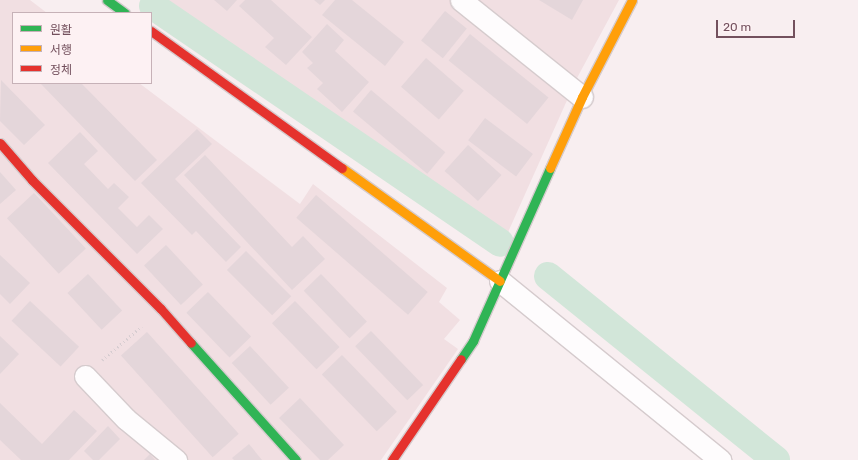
<!DOCTYPE html>
<html>
<head>
<meta charset="utf-8">
<style>
  body { margin:0 }
  #map { position:relative; width:858px; height:460px; overflow:hidden; background:#f8eef0; font-family:Rubik,"Noto Sans KR",sans-serif }
  div>[style] { position:absolute }
  .residential>* { inset:0; background:#f1dfe2 }
  .canal>* { height:28px; margin:-14px; padding:0 14px; transform-origin:14px; border-radius:14px; background:#d2e6d9 }
  .building>* { inset:0; background:#e4d6da; transform-origin:0 0 }
  .path>* { height:2.5px; margin-top:-1.25px; transform-origin:0; background:repeating-linear-gradient(90deg,#d7cdd1 0 1px,transparent 0 4px) }
  .roads { filter:drop-shadow(1px 0 #d5cbcd) drop-shadow(-1px 0 #d5cbcd) drop-shadow(0 1px #d5cbcd) drop-shadow(0 -1px #d5cbcd) }
  .street>* { height:21px; margin:-10.5px; padding:0 10.5px; transform-origin:10.5px; border-radius:10.5px; background:#fefcfd }
  .fast>* { height:9px; margin:-4.5px; padding:0 4.5px; transform-origin:4.5px; border-radius:4.5px; background:#30b455 }
  .slow>* { height:9px; margin:-4.5px; padding:0 4.5px; transform-origin:4.5px; border-radius:4.5px; background:#ff9f0a }
  .jam>* { height:9px; margin:-4.5px; padding:0 4.5px; transform-origin:4.5px; border-radius:4.5px; background:#e5322d }
  span { translate:-50% -50%; white-space:nowrap; text-align:center; line-height:1.15; -webkit-text-stroke:3.5px #fdf1f3; paint-order:stroke }
  .legend { position:absolute; left:12px; top:12px; width:140px; height:72px; box-sizing:border-box; background:#fdf1f3; border:1px solid #c6b1b7; margin:0; padding:5px 7px; list-style:none; font-size:12px; color:#73505d }
  .legend li { display:flex; align-items:center; gap:8px; height:20px }
  .legend b { width:20px; border:1px solid #c6b1b7 }
  .scale { position:absolute; left:716px; top:20px; width:79px; height:18px; box-sizing:border-box; border:2px solid #73505d; border-top:0; padding-left:5px; font-size:12px; line-height:14px; white-space:nowrap; color:#73505d; -webkit-text-stroke:3px #fdf1f3; paint-order:stroke }
</style>
</head>
<body>
<div id="map">
  <div class="residential">
    <div style="clip-path:polygon(0 0,30px 0,47px 13px,13px 13px,13px 83px,139px 83px,300px 204px,313px 184px,447px 288px,439px 302px,460px 320px,444px 339px,458px 349px,381px 460px,0 460px)"></div>
    <div style="clip-path:polygon(152px 0,619px 0,577px 78px,505px 239px,322px 118px)"></div>
  </div>
  <div class="canal">
    <div style="left:153px;top:6px;width:420px;rotate:34.3deg"></div>
    <div style="left:548px;top:276px;width:293px;rotate:38.9deg"></div>
  </div>
  <div class="building">
    <div style="clip-path:polygon(214px 0,237px 0,227px 11px)"></div>
    <div style="clip-path:polygon(245px 0,271px 0,312px 37px,286px 65px,265px 47px,274px 38px,239px 6px)"></div>
    <div style="clip-path:polygon(314px 0,325px 0,320px 5px)"></div>
    <div style="clip-path:polygon(335px 0,352px 0,404px 42px,385px 66px,322px 15px)"></div>
    <div style="clip-path:polygon(539px 0,583px 0,572px 20px)"></div>
    <div style="left:445px;top:11px;width:28px;height:38px;rotate:39deg"></div>
    <div style="clip-path:polygon(327px 24px,344px 40px,335px 51px,369px 82px,342px 112px,317px 89px,323px 83px,307px 68px,313px 63px,302px 52px)"></div>
    <div style="left:470px;top:34px;width:101px;height:34px;rotate:39deg"></div>
    <div style="left:426px;top:58px;width:50px;height:38px;rotate:41deg"></div>
    <div style="clip-path:polygon(1px 80px,45px 125px,24px 145px,0 121px)"></div>
    <div style="clip-path:polygon(40px 83px,81px 83px,157px 160px,135px 181px)"></div>
    <div style="left:371px;top:90px;width:97px;height:28px;rotate:40deg"></div>
    <div style="left:485px;top:118px;width:60px;height:28px;rotate:37deg"></div>
    <div style="clip-path:polygon(197px 129px,212px 144px,175px 179px,241px 247px,226px 262px,196px 231px,192px 235px,141px 183px)"></div>
    <div style="clip-path:polygon(80px 132px,98px 151px,84px 164px,108px 189px,114px 183px,129px 197px,118px 208px,137px 227px,149px 215px,163px 229px,137px 254px,48px 163px)"></div>
    <div style="left:468px;top:145px;width:45px;height:35px;rotate:42deg"></div>
    <div style="clip-path:polygon(205px 155px,292px 247px,303px 236px,325px 259px,292px 290px,184px 175px)"></div>
    <div style="clip-path:polygon(0 172px,16px 190px,0 204px)"></div>
    <div style="left:34px;top:193px;width:76px;height:37px;rotate:47deg"></div>
    <div style="left:316px;top:195px;width:148px;height:30px;rotate:41deg"></div>
    <div style="left:166px;top:245px;width:54px;height:30px;rotate:47deg"></div>
    <div style="left:246px;top:251px;width:64px;height:27px;rotate:45deg"></div>
    <div style="clip-path:polygon(0 255px,30px 283px,10px 304px,0 294px)"></div>
    <div style="left:88px;top:274px;width:50px;height:28px;rotate:47deg"></div>
    <div style="left:321px;top:274px;width:66px;height:24px;rotate:46deg"></div>
    <div style="left:208px;top:292px;width:62px;height:30px;rotate:46deg"></div>
    <div style="left:30px;top:301px;width:67px;height:27px;rotate:43deg"></div>
    <div style="left:295px;top:301px;width:64px;height:32px;rotate:46deg"></div>
    <div style="left:371px;top:331px;width:75px;height:22px;rotate:46deg"></div>
    <div style="left:147px;top:332px;width:137px;height:35px;rotate:48deg"></div>
    <div style="clip-path:polygon(0 336px,19px 354px,0 374px)"></div>
    <div style="left:250px;top:346px;width:57px;height:25px;rotate:47deg"></div>
    <div style="left:342px;top:355px;width:79px;height:28px;rotate:46deg"></div>
    <div style="clip-path:polygon(300px 398px,344px 445px,328px 460px,320px 460px,279px 418px)"></div>
    <div style="clip-path:polygon(0 403px,42px 444px,74px 410px,97px 431px,69px 460px,21px 460px,0 440px)"></div>
    <div style="clip-path:polygon(108px 426px,120px 439px,99px 460px,93px 460px,84px 451px)"></div>
    <div style="clip-path:polygon(249px 444px,262px 460px,234px 460px,232px 458px)"></div>
    <div style="clip-path:polygon(150px 454px,155px 460px,144px 460px)"></div>
  </div>
  <div class="path">
    <div style="left:102px;top:360px;width:52px;rotate:-40.4deg"></div>
  </div>
  <div class="roads">
    <div class="street">
      <div style="left:461px;top:0;width:155px;rotate:38.7deg"></div>
      <div style="left:500px;top:281px;width:284px;rotate:39.1deg"></div>
      <div style="left:85px;top:376px;width:59px;rotate:46.4deg"></div>
      <div style="left:126px;top:419px;width:65px;rotate:39.4deg"></div>
    </div>
    <div class="fast">
      <div style="left:107px;top:0;width:22px;rotate:36deg"></div>
      <div style="left:191px;top:343px;width:157px;rotate:48.1deg"></div>
      <div style="left:461px;top:359px;width:22px;rotate:-56deg"></div>
      <div style="left:473px;top:341px;width:189px;rotate:-66deg"></div>
    </div>
    <div class="slow">
      <div style="left:342px;top:168px;width:194px;rotate:35.6deg"></div>
      <div style="left:550px;top:168px;width:78px;rotate:-65.7deg"></div>
      <div style="left:582px;top:97px;width:109px;rotate:-62.7deg"></div>
    </div>
    <div class="jam">
      <div style="left:151px;top:31px;width:235px;rotate:35.7deg"></div>
      <div style="left:0;top:143px;width:49px;rotate:49.1deg"></div>
      <div style="left:32px;top:180px;width:182px;rotate:45deg"></div>
      <div style="left:161px;top:309px;width:45px;rotate:48.6deg"></div>
      <div style="left:392px;top:460px;width:122px;rotate:-55.7deg"></div>
    </div>
  </div>
  <ul class="legend">
  <li><b style="height:5px;background:#30b455"></b>원활</li>
  <li><b style="height:5px;background:#ff9f0a"></b>서행</li>
  <li><b style="height:5px;background:#e5322d"></b>정체</li>
  </ul>
  <div class="scale">20 m</div>
</div>
</body>
</html>
